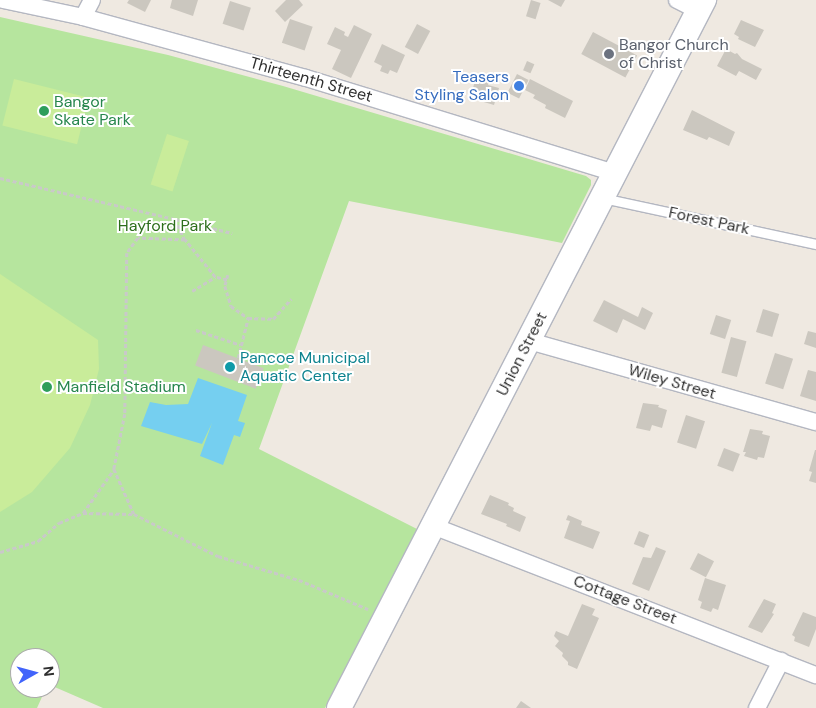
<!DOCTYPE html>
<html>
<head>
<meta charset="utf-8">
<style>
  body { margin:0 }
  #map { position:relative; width:816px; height:708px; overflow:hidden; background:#efe9e1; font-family:"DM Sans",sans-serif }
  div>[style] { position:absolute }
  .green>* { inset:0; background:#b6e59e }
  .pitch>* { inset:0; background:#c9ec9a; transform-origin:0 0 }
  .water>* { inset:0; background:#75cff0 }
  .building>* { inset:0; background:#cbc7bf; transform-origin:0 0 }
  .path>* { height:2.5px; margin-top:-1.25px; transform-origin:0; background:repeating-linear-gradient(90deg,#c9c9c9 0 4px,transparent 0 6.5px) }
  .roads { filter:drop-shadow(1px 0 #b4b7c1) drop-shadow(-1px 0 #b4b7c1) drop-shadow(0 1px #b4b7c1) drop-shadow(0 -1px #b4b7c1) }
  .lane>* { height:9px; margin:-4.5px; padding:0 4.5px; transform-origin:4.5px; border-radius:4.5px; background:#fff }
  .street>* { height:16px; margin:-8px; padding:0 8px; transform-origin:8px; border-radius:8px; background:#fff }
  .secondary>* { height:24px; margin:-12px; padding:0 12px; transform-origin:12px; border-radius:12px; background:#fff }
  .dots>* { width:14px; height:14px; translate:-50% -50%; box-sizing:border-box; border:2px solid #fff; border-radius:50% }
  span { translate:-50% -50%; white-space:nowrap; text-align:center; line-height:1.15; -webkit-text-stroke:4px #fff; paint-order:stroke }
  .worship-label { font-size:16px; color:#5b616d }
  .left { translate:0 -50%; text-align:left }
  .shop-label { font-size:16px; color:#366cbe }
  .right { translate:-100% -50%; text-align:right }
  .street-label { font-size:16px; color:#2e2e2e }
  .leisure-label { font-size:16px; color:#27864d }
  .park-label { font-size:16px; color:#2c6e1b }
  .culture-label { font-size:16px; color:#0d838f }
  .north { position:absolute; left:10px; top:648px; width:50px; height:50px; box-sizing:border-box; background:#fff; border:1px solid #ababab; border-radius:50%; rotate:83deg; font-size:14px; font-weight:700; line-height:20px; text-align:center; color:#2e2e2e }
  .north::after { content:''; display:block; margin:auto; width:18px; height:22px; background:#4264fb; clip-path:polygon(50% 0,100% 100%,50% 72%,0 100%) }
</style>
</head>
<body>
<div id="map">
  <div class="green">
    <div style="clip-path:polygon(0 17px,168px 55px,283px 86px,586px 176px,591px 180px,591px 185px,562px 243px,349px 201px,259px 449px,417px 529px,325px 708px,103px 708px,50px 685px,50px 658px,20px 658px,20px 688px,46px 688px,37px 708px,0 708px)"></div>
  </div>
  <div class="pitch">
    <div style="left:14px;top:79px;width:77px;height:48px;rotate:14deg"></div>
    <div style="left:167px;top:134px;width:23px;height:53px;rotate:18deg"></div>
    <div style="clip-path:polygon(0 274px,98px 340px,99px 369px,90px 405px,70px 448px,32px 492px,0 512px)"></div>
  </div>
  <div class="water">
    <div style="clip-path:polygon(198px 378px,247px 395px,238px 421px,245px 423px,240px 437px,234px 435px,223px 465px,200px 456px,212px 423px,202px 444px,141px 426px,150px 402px,166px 405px,188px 404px)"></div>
  </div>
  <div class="building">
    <div style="clip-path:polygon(129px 0,151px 0,145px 12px,127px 3px)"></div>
    <div style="clip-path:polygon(172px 0,198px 0,193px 16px,170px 8px)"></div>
    <div style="clip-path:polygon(286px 0,299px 0,303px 5px,285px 22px,275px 11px)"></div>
    <div style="left:531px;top:0;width:10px;height:17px;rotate:17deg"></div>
    <div style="clip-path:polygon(548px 0,565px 0,561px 7px)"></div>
    <div style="left:230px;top:1px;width:22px;height:24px;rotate:18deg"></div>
    <div style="left:290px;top:19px;width:24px;height:25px;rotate:19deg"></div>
    <div style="clip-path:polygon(741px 20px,764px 30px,755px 47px,738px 39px,739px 37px,734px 34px)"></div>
    <div style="left:417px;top:24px;width:15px;height:26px;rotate:28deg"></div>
    <div style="clip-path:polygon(354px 25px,372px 34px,351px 78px,332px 69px,341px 50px,327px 44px,335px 27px,345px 32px,344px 35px,348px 37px)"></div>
    <div style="left:593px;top:32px;width:50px;height:25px;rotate:28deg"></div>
    <div style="clip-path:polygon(382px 44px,405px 55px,397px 73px,390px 70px,388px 74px,380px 71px,382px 66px,374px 62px)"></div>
    <div style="clip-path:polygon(726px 49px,735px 54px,737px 53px,742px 59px,762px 69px,756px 80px,739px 71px,736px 76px,717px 66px)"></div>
    <div style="left:527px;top:61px;width:8px;height:10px;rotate:23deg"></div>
    <div style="left:517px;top:74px;width:13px;height:21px;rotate:27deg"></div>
    <div style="clip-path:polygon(483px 77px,490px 79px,488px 85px,499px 88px,494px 105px,470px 98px,475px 81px,481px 83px)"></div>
    <div style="clip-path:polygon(530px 79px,573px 101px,565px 118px,545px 108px,546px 105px,533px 98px,535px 95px,525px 90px)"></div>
    <div style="clip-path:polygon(692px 110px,735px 132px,729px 146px,709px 137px,707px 140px,683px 130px)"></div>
    <div style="clip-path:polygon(604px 300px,638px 317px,642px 307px,653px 313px,645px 330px,623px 319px,617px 333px,593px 321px)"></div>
    <div style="left:763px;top:309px;width:17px;height:24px;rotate:17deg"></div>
    <div style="left:716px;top:315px;width:16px;height:20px;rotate:18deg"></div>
    <div style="clip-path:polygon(808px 331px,816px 333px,816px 348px,804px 344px)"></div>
    <div style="left:731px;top:337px;width:16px;height:37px;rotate:15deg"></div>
    <div style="left:203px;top:345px;width:65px;height:22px;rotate:21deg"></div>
    <div style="left:775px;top:353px;width:19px;height:32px;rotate:18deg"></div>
    <div style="clip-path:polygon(808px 370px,816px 372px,816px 401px,800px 396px)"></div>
    <div style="clip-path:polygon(643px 403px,659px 405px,658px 407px,667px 410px,662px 428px,652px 425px,650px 431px,636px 428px)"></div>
    <div style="left:686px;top:415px;width:20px;height:29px;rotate:18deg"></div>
    <div style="clip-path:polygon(750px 429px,763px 431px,762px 434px,770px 436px,764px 458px,758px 457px,757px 460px,744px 456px,746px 452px,743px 452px)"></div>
    <div style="left:724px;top:448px;width:17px;height:19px;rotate:21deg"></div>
    <div style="clip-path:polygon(815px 450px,816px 450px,816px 483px,809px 481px,812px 472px,809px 471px)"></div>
    <div style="clip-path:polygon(490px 495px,509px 503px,508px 505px,514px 508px,513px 511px,526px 517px,520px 532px,506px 526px,507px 524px,481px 514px)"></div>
    <div style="clip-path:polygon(568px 515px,582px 521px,581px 525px,600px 532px,593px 549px,564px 538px,570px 521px,566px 520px)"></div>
    <div style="left:639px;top:531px;width:11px;height:14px;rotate:22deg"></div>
    <div style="clip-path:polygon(656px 547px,666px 551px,649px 591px,632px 584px,643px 557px,651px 558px)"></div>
    <div style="left:698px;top:553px;width:18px;height:18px;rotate:27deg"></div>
    <div style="clip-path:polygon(705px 578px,726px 585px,718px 610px,713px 608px,711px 612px,700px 608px,702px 602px,698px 600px)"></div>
    <div style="clip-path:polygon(764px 599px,776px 604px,772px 613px,774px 614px,762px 633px,748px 627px)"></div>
    <div style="clip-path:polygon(582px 604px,595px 609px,592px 615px,599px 618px,577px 669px,568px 665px,568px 662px,562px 656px,563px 653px,555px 646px,559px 641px,554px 636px,556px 631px,568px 636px)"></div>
    <div style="clip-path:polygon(803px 612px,816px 617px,816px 629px,809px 647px,794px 641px,795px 637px,792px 635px)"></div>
    <div style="clip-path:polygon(521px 701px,531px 708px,516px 708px)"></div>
  </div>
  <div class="path">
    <div style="left:0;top:178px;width:180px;rotate:13.2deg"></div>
    <div style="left:175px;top:219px;width:23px;rotate:65deg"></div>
    <div style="left:175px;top:219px;width:59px;rotate:13.8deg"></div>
    <div style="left:228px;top:275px;width:11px;rotate:105deg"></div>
    <div style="left:225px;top:286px;width:21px;rotate:73deg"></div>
    <div style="left:231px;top:306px;width:21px;rotate:35deg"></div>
    <div style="left:248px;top:318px;width:25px;rotate:2deg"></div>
    <div style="left:273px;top:319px;width:27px;rotate:-48deg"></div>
    <div style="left:227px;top:280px;width:12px;rotate:-166deg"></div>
    <div style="left:215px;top:277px;width:48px;rotate:-129deg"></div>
    <div style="left:185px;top:240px;width:47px;rotate:-177.6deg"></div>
    <div style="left:138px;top:238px;width:19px;rotate:126deg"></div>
    <div style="left:127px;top:253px;width:161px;rotate:90.7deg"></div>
    <div style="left:125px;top:414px;width:56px;rotate:101.3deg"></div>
    <div style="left:114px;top:469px;width:49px;rotate:66deg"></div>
    <div style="left:134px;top:514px;width:94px;rotate:26.6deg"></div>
    <div style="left:218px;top:556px;width:84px;rotate:16.5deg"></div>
    <div style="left:299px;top:580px;width:75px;rotate:22.8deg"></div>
    <div style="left:192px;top:291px;width:27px;rotate:-31deg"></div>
    <div style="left:196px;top:330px;width:47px;rotate:18.4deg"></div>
    <div style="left:238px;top:358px;width:41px;rotate:-76deg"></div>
    <div style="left:83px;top:513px;width:51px;rotate:1.1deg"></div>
    <div style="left:0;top:552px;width:40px;rotate:-16deg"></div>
    <div style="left:38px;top:541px;width:28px;rotate:-41deg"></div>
    <div style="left:59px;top:523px;width:26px;rotate:-23deg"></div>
    <div style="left:83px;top:513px;width:54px;rotate:-54.8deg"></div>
  </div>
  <div class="roads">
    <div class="lane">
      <div style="left:603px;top:198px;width:218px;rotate:12.2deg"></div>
    </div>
    <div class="street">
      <div style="left:3px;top:0;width:82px;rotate:12deg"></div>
      <div style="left:83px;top:17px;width:231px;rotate:15.3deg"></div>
      <div style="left:306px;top:78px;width:323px;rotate:17.1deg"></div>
      <div style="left:677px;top:0;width:25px;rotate:27deg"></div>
      <div style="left:83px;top:17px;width:19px;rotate:-62deg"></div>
      <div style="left:529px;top:341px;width:298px;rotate:15.8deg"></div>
      <div style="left:433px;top:526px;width:411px;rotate:21.3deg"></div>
      <div style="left:757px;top:708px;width:53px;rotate:-62.9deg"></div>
    </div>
    <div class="secondary">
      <div style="left:339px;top:708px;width:797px;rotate:-62.73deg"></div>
    </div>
  </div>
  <div class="dots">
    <div style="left:609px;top:54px;background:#6b7280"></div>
    <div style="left:519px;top:86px;background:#3f7fe0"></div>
    <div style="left:44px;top:111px;background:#2e9e5b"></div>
    <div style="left:230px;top:367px;background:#0f9aa8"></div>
    <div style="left:47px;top:387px;background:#2e9e5b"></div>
  </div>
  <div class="worship-label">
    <span class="left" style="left:619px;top:54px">Bangor Church<br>of Christ</span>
  </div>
  <div class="shop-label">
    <span class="right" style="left:509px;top:86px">Teasers<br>Styling Salon</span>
  </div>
  <div class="street-label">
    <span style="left:311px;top:80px;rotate:16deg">Thirteenth Street</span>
    <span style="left:709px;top:221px;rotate:12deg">Forest Park</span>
    <span style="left:522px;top:354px;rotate:-63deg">Union Street</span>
    <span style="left:672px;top:382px;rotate:16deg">Wiley Street</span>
    <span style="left:625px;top:600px;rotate:21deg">Cottage Street</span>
  </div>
  <div class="leisure-label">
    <span class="left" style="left:54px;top:111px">Bangor<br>Skate Park</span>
    <span class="left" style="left:57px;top:387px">Manfield Stadium</span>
  </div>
  <div class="park-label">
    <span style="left:165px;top:226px">Hayford Park</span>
  </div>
  <div class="culture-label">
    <span class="left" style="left:240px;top:367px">Pancoe Municipal<br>Aquatic Center</span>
  </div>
  <div class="north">N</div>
</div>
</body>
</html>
